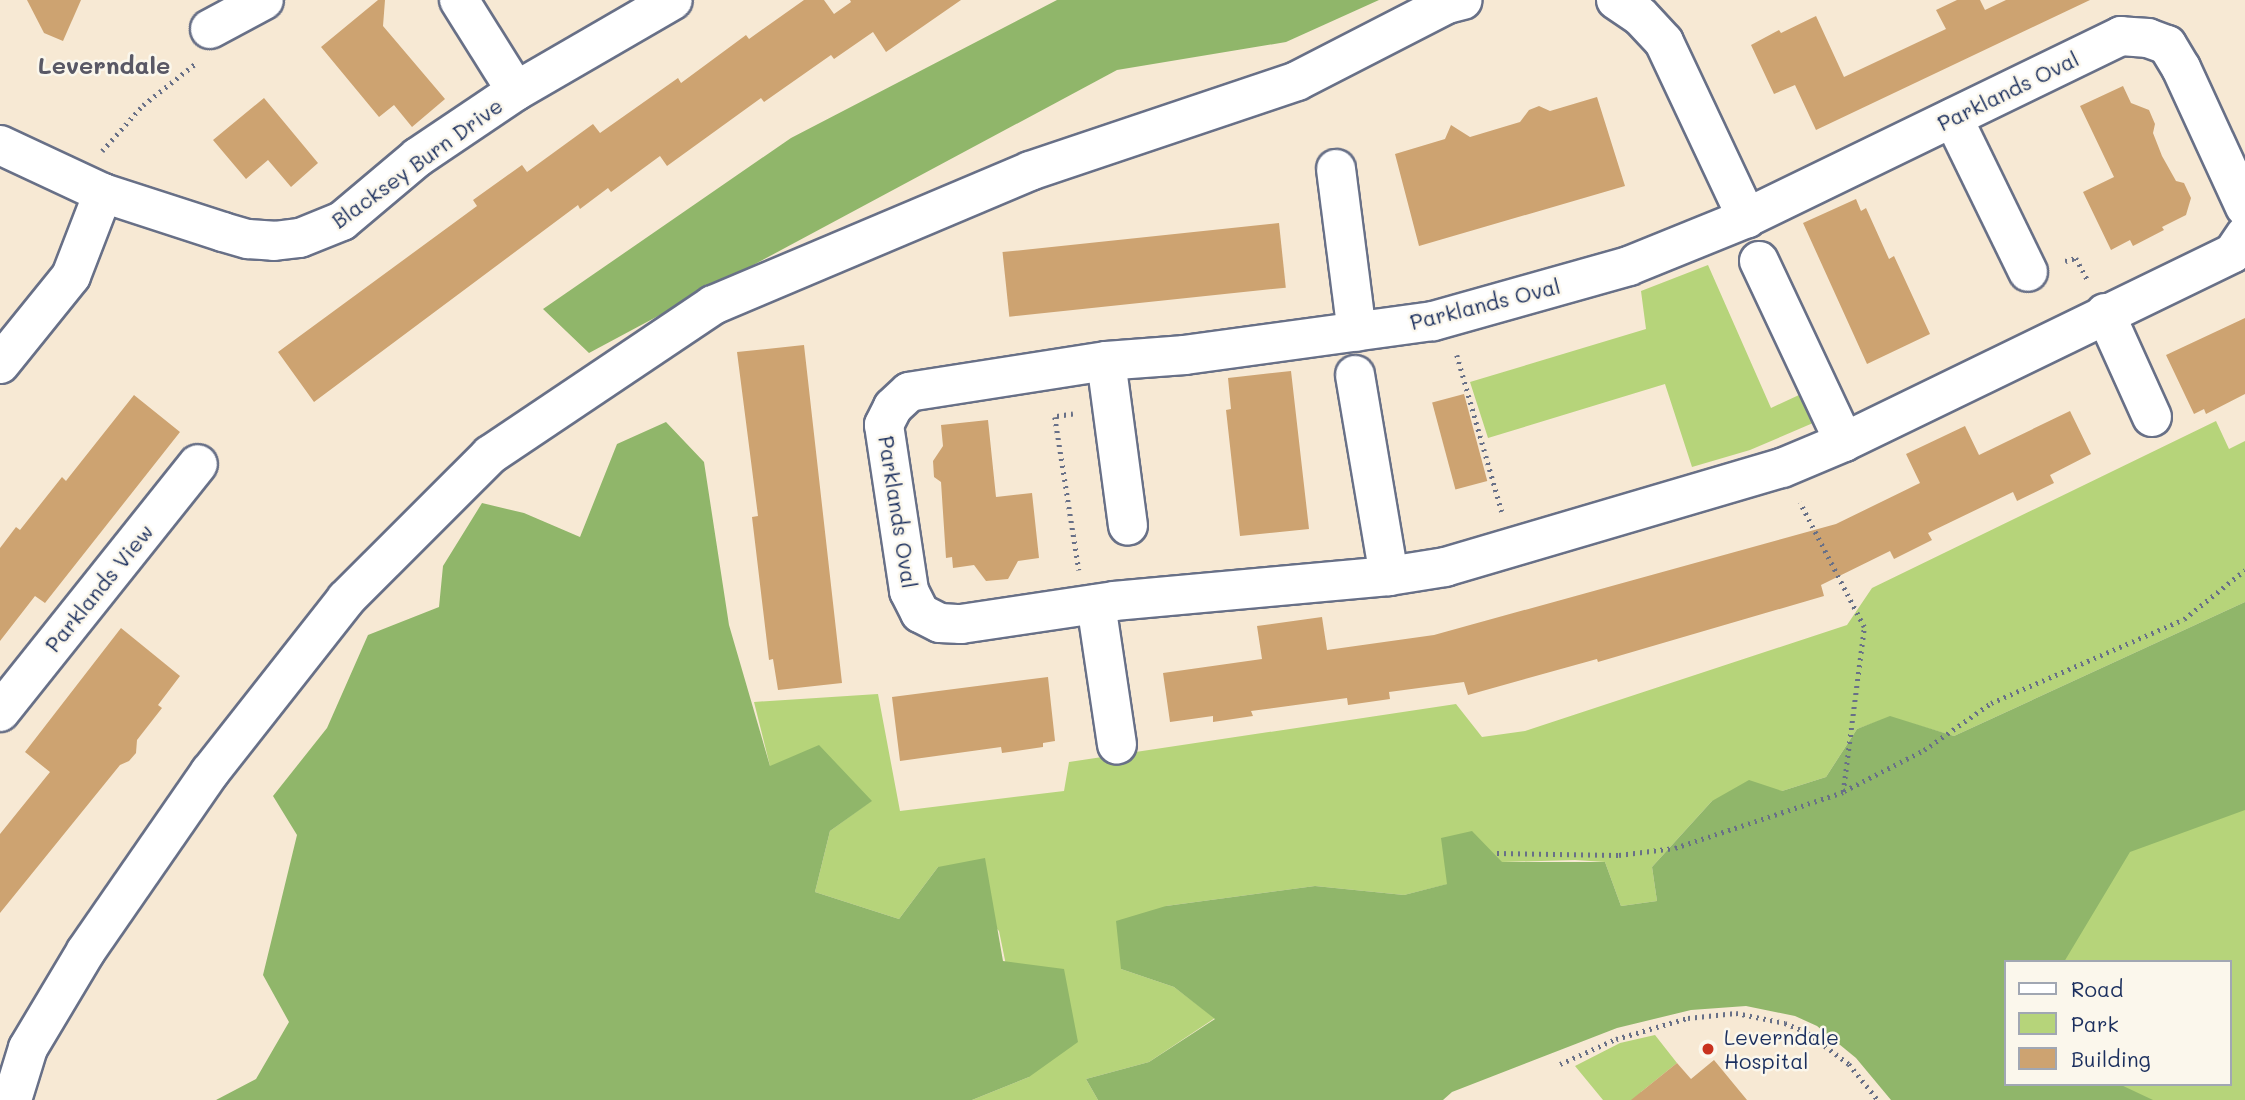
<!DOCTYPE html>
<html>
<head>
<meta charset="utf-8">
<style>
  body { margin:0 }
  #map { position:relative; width:2245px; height:1100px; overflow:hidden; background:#f7e9d4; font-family:Mali,sans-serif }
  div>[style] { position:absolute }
  .green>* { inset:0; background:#b6d47a }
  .forest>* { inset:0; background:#90b66a }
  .building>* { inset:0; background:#cda371; transform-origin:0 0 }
  .path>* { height:4.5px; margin-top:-2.25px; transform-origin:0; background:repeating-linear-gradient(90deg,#687087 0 2px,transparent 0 7px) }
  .roads { filter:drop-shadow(2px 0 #687087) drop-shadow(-2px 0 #687087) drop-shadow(0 2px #687087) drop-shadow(0 -2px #687087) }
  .minor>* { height:38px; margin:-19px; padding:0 19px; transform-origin:19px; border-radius:19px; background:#fff }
  .dots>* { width:19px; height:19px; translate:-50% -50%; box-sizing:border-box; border:4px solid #fbf7ec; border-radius:50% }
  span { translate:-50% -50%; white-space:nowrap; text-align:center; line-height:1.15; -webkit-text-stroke:5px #fbf7ec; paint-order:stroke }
  .street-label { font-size:21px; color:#1b2f5e }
  .poi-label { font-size:21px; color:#1b2f5e }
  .left { translate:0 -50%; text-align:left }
  .quarter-label { font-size:24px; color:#595865; font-weight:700 }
  .legend { position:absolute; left:2004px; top:960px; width:228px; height:126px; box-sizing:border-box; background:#fbf7ec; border:2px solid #a1a7b3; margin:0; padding:9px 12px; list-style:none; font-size:21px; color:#1b2f5e }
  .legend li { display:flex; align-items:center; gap:14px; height:35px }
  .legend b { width:35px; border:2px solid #a1a7b3 }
</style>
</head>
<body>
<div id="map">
  <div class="green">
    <div style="clip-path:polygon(1708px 265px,1771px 408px,1799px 395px,1813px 423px,1750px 450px,1692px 467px,1665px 384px,1488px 438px,1470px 382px,1646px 329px,1641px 291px)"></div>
    <div style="clip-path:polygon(2216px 421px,2229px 449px,2245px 441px,2245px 602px,1954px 736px,1890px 717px,1857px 729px,1826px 777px,1782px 791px,1712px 801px,1652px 867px,1657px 901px,1621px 906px,1605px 862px,1575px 860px,1502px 862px,1448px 884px,1404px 895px,1315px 886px,1166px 906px,1121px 969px,1174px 987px,1215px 1018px,1149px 1062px,1086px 1079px,1098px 1100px,972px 1100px,1029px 1077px,999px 931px,938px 867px,899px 919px,815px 892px,830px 831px,871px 801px,770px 766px,754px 702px,878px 694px,900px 811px,1064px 791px,1069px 762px,1456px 704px,1482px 737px,1525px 731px,1847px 625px,1872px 588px)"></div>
    <div style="clip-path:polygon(evenodd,2245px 739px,2245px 1100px,1891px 1100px,1981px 868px,2245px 739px,2005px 962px,2229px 962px,2229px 1084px,2005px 1084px,2005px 962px)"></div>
    <div style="clip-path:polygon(1655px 1035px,1677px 1063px,1641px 1092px,1647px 1100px,1603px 1100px,1575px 1066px,1620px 1043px)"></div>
  </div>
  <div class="forest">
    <div style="clip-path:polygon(1057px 0,1379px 0,1286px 42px,1117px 70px,589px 353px,543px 309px,791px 138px)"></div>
    <div style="clip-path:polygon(666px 422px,704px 462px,729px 625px,770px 766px,819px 745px,872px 801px,830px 831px,815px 892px,899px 919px,938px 867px,985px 858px,1003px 961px,1064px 969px,1078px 1042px,1029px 1077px,972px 1100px,216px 1100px,256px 1079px,289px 1022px,263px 975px,297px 835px,273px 796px,327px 728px,368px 635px,439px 607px,443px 566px,482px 503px,524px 513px,580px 537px,617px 444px)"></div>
    <div style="clip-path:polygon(2245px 602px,2245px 810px,2130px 852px,2064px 962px,2005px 962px,2005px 1084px,2119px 1084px,2153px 1100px,1891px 1100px,1856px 1058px,1817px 1026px,1795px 1016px,1746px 1006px,1691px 1010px,1617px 1028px,1452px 1092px,1443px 1100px,1098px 1100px,1086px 1079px,1149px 1062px,1215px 1019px,1174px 987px,1121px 969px,1116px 921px,1166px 906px,1315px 886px,1404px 895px,1447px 884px,1441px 838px,1472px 831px,1502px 862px,1605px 862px,1621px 906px,1657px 901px,1652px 867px,1712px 801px,1749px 780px,1782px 791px,1826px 777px,1857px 729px,1890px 716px,1954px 736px)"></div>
  </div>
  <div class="building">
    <div style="clip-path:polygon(27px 0,81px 0,63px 41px,44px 33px)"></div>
    <div style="clip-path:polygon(378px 0,385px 0,383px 26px,445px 99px,412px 127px,394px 105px,379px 117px,321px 47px)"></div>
    <div style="clip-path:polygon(804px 0,824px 0,834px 14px,851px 2px,850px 0,961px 0,886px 52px,873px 32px,834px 59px,831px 55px,764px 102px,761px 98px,667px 166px,660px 156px,611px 192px,608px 188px,580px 209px,578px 205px,314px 402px,278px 352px,477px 206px,473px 200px,522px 165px,527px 172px,593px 124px,600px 133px,678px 78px,681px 83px,746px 35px,749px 39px)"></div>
    <div style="clip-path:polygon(1957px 0,1980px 0,1985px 10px,2006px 0,2090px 0,1816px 130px,1795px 85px,1774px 94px,1751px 45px,1779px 30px,1781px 33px,1816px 16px,1844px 77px,1946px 29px,1936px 10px)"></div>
    <div style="clip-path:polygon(2123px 86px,2131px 103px,2149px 110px,2155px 124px,2153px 133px,2162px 156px,2176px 181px,2184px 183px,2191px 198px,2186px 215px,2162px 227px,2164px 230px,2133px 246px,2130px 240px,2111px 250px,2083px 192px,2114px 177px,2080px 106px)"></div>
    <div style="clip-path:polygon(1597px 97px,1625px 186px,1419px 246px,1395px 154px,1445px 139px,1451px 125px,1470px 137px,1520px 122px,1529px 110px,1539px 106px,1550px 111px)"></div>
    <div style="clip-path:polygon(264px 98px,318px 163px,291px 187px,268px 160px,246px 179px,213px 140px)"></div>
    <div style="clip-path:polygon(1856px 199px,1861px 211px,1866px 208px,1889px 259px,1894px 256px,1930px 334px,1867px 364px,1803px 223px)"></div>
    <div style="left:1279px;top:223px;width:65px;height:278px;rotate:84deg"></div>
    <div style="clip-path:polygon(2245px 318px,2245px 394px,2206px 414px,2204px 409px,2194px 414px,2166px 355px)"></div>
    <div style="clip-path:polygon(804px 345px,842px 683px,778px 690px,773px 659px,769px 660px,752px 517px,758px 516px,737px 352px)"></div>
    <div style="clip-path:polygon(1291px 371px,1309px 529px,1240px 536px,1226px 410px,1231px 409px,1228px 378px)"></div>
    <div style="left:1464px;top:394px;width:90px;height:33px;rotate:75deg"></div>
    <div style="clip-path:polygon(134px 395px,180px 432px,45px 603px,35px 596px,0 641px,0 548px,16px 527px,20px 530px,62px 477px,66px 481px,69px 477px)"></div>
    <div style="clip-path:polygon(2070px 411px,2091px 454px,2050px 475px,2054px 483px,2017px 501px,2013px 492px,1928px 533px,1932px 540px,1894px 559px,1890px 551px,1821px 585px,1824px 596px,1598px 662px,1597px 659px,1468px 695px,1464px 682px,1389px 692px,1390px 699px,1348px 705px,1347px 698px,1251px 711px,1253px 716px,1213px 722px,1213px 716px,1170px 722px,1163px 673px,1262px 659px,1257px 626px,1322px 617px,1327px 650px,1434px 635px,1836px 524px,1920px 483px,1906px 454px,1965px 426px,1979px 455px)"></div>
    <div style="clip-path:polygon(988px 420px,996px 497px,1032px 493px,1039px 558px,1018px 561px,1008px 579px,986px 581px,974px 565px,953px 568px,952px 557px,946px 558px,941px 482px,934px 477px,933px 461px,943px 446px,941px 425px)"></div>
    <div style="clip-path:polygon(121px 628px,180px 676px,158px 705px,162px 708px,137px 740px,136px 753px,129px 761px,120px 765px,0 913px,0 834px,50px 772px,25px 752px)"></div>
    <div style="clip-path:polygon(1048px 677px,1055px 741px,1043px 743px,1043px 747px,1002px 753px,1001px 747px,900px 761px,892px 697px)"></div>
    <div style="clip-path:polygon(1714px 1060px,1747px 1100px,1631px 1100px,1677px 1063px,1691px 1079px)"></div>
  </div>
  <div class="path">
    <div style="left:102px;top:151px;width:62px;rotate:-48.3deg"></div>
    <div style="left:143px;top:105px;width:66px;rotate:-38.3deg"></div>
    <div style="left:2065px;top:261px;width:11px;rotate:-15deg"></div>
    <div style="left:2076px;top:258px;width:26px;rotate:62deg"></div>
    <div style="left:1457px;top:355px;width:163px;rotate:74deg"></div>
    <div style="left:1073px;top:414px;width:18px;rotate:171deg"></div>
    <div style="left:1055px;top:417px;width:155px;rotate:81.1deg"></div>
    <div style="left:1844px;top:791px;width:90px;rotate:-27.1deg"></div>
    <div style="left:1924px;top:750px;width:82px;rotate:-35deg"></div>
    <div style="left:1991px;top:703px;width:210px;rotate:-23.5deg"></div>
    <div style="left:2184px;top:619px;width:78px;rotate:-38.8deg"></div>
    <div style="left:1497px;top:853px;width:122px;rotate:0.9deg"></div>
    <div style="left:1619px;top:855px;width:56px;rotate:-7.1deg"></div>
    <div style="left:1675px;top:848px;width:177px;rotate:-18.4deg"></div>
    <div style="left:1843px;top:792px;width:166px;rotate:-82.7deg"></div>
    <div style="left:1864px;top:627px;width:140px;rotate:-117.3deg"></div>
    <div style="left:1560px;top:1064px;width:61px;rotate:-24.1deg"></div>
    <div style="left:1616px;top:1039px;width:75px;rotate:-16.3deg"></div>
    <div style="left:1688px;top:1018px;width:48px;rotate:-5.9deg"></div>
    <div style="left:1736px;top:1013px;width:50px;rotate:11.5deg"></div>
    <div style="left:1785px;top:1023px;width:25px;rotate:23deg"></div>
    <div style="left:1808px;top:1033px;width:51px;rotate:37.1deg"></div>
    <div style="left:1849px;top:1064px;width:46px;rotate:51.1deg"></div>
  </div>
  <div class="roads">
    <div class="minor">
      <div style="left:459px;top:0;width:107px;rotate:57.9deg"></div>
      <div style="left:1616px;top:0;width:29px;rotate:34deg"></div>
      <div style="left:1640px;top:16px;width:35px;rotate:47deg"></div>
      <div style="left:1664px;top:42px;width:195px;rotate:64.8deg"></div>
      <div style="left:210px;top:29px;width:61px;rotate:-28.2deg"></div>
      <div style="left:1953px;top:118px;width:171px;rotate:64deg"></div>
      <div style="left:0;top:145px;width:114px;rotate:25deg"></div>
      <div style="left:103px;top:193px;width:126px;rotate:18deg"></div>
      <div style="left:223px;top:232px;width:26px;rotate:16deg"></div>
      <div style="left:248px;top:239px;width:26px;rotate:4deg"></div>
      <div style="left:274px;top:241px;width:26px;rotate:-7deg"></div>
      <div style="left:300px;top:238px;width:45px;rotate:-22deg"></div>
      <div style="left:342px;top:221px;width:99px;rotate:-40.1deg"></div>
      <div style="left:418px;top:157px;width:118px;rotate:-34deg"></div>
      <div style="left:516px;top:91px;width:181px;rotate:-30.1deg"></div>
      <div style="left:1336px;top:169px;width:164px;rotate:82.7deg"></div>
      <div style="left:2245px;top:207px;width:153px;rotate:-114.7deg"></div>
      <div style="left:2181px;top:68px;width:27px;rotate:-121deg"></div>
      <div style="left:2167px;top:45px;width:20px;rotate:-160deg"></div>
      <div style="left:2148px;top:38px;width:27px;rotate:-176deg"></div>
      <div style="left:2121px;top:36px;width:416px;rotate:154.1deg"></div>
      <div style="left:1747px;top:218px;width:127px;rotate:157.9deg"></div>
      <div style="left:1629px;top:266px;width:204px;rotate:164.3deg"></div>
      <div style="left:1433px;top:321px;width:250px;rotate:172.2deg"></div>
      <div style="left:1185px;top:355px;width:79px;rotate:175.7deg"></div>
      <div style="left:1106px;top:361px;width:199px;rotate:171.1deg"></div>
      <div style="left:909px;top:392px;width:22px;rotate:137deg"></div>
      <div style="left:893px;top:407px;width:20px;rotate:117deg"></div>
      <div style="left:884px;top:425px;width:168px;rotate:81.4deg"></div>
      <div style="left:909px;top:591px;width:25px;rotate:63deg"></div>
      <div style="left:920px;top:613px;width:22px;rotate:27deg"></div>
      <div style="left:940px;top:623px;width:21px;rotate:3deg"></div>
      <div style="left:961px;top:624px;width:155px;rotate:-8.5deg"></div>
      <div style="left:1114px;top:601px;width:276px;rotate:-5.2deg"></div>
      <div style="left:1389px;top:576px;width:57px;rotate:-9.1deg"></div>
      <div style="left:1445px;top:567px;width:351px;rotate:-16.4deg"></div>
      <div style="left:1782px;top:468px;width:67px;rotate:-22.8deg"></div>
      <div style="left:1844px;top:442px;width:432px;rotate:-25.9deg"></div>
      <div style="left:2233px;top:253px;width:22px;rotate:-56deg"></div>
      <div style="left:1759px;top:261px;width:200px;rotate:64.8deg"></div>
      <div style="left:2105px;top:313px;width:114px;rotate:65.7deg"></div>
      <div style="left:1106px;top:361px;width:166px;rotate:82.4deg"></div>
      <div style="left:0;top:364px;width:113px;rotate:-51.1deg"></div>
      <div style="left:71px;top:276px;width:89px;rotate:-68.9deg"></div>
      <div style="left:1355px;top:375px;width:204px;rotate:80.4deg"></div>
      <div style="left:1096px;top:604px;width:142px;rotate:81.5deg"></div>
      <div style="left:0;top:712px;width:317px;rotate:-51.4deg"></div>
      <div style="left:12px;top:1100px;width:54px;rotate:-72.9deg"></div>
      <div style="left:28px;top:1048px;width:113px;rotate:-59.1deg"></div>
      <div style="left:86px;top:951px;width:218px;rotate:-55.3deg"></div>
      <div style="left:210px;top:772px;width:220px;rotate:-51.8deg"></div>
      <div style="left:346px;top:599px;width:204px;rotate:-45deg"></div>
      <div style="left:490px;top:455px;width:269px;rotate:-33.9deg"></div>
      <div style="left:713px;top:305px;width:344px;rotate:-22.9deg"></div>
      <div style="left:1030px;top:171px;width:282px;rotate:-18.6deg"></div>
      <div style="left:1297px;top:81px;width:169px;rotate:-27.2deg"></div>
      <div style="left:1447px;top:4px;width:16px;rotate:-14deg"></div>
    </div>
  </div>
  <div class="dots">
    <div style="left:1708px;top:1049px;background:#c8321e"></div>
  </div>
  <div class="street-label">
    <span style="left:2008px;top:91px;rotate:-26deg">Parklands Oval</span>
    <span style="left:417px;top:163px;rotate:-36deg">Blacksey Burn Drive</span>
    <span style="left:1485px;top:304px;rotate:-14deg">Parklands Oval</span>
    <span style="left:898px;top:512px;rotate:81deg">Parklands Oval</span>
    <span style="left:99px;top:588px;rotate:-51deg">Parklands View</span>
  </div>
  <div class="poi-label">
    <span class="left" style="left:1724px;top:1049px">Leverndale<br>Hospital</span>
  </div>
  <div class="quarter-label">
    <span style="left:104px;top:65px">Leverndale</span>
  </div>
  <ul class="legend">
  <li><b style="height:9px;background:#fff"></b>Road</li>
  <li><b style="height:19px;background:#b6d47a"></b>Park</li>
  <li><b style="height:19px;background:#cda371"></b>Building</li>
  </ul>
</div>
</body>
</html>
